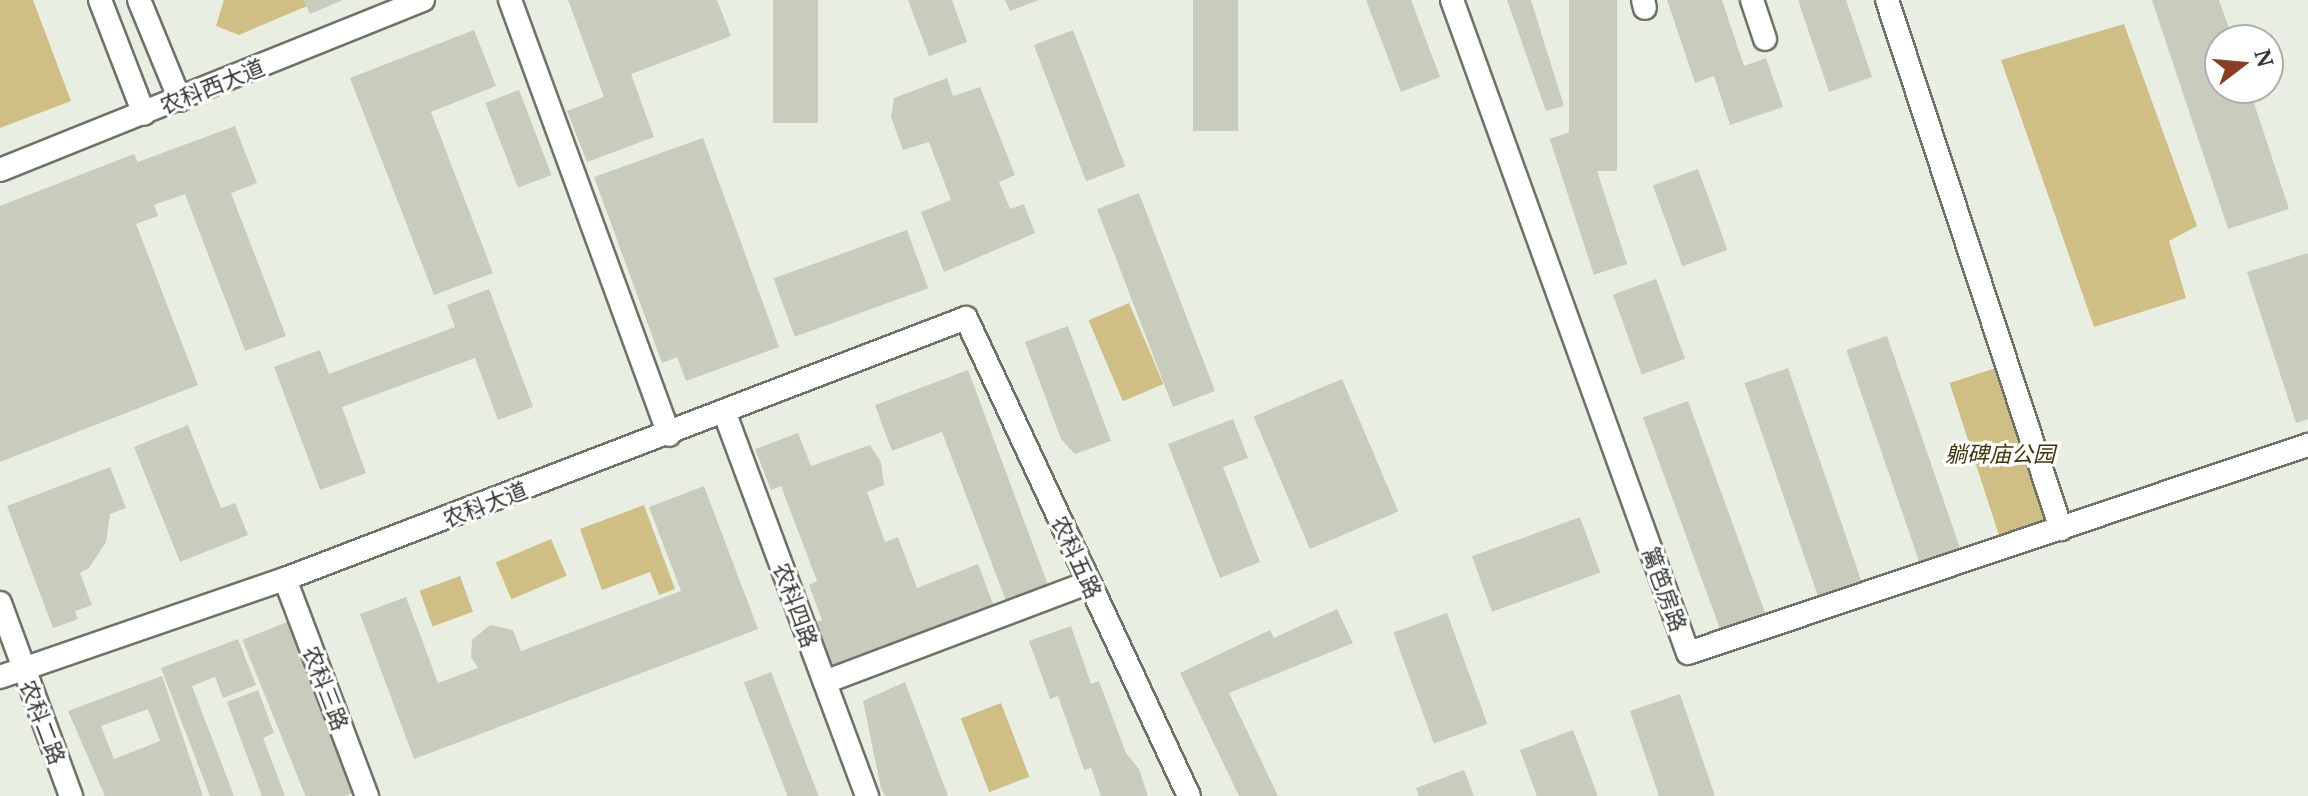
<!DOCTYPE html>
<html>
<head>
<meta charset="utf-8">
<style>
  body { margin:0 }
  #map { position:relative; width:2308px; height:796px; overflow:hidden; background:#e8efe2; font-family:"Noto Serif","Noto Sans SC",serif }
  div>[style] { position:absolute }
  .green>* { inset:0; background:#cfbf84; transform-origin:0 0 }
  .building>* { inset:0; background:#c9cbbd; transform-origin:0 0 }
  .roads { filter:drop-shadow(2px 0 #6d7368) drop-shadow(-2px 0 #6d7368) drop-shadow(0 2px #6d7368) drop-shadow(0 -2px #6d7368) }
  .street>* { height:22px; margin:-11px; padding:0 11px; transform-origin:11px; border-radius:11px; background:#fff }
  span { translate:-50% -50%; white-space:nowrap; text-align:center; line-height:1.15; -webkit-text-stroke:6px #fff; paint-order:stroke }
  .street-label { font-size:22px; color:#333631 }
  .park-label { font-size:22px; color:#413607; font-style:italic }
  .north { position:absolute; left:2204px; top:24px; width:80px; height:80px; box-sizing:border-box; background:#fff; border:2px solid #adafad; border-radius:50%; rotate:74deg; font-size:22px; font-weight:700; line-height:32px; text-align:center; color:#333631 }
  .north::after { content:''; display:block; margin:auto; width:28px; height:36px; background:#883f23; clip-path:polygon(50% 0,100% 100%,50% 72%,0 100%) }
</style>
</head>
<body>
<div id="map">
  <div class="green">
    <div style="clip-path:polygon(0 0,33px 0,71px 101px,0 128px)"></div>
    <div style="clip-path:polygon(224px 0,304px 0,307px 6px,239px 35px,216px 26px)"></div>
    <div style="clip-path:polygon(2124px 24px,2197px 226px,2169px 241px,2186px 298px,2094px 327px,2001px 60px)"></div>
    <div style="left:1129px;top:303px;width:88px;height:44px;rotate:67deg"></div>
    <div style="left:1999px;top:367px;width:165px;height:52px;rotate:72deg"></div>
    <div style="clip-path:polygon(644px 505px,675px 589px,659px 595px,650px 572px,602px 590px,580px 529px)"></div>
    <div style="left:551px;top:539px;width:40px;height:60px;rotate:67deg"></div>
    <div style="left:460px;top:576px;width:38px;height:43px;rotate:70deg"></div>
    <div style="left:1001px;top:703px;width:79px;height:43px;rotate:69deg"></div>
  </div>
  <div class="building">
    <div style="clip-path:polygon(304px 0,343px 0,310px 14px)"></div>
    <div style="clip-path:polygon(568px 0,717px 0,731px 36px,631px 74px,654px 137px,587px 162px,567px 111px,604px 97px)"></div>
    <div style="left:773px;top:0;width:45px;height:123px"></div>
    <div style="clip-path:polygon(908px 0,952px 0,967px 42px,929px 56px)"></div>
    <div style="clip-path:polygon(1005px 0,1039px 0,1010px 11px)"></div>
    <div style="left:1193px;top:0;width:45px;height:131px"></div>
    <div style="clip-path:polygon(1366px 0,1411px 0,1440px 77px,1401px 92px)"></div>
    <div style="clip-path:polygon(1507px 0,1531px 0,1564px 106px,1546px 111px)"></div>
    <div style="left:1569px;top:0;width:48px;height:171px"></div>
    <div style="clip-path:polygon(1667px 0,1722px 0,1744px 66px,1766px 58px,1783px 107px,1730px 125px,1714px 76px,1695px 83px)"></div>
    <div style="clip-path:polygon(1798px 0,1846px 0,1872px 77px,1829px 92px)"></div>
    <div style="clip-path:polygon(2152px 0,2219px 0,2233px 40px,2220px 40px,2220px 88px,2249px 88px,2289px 209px,2228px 229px)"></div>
    <div style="clip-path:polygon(474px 30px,496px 86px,431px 112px,493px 273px,434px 295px,350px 78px)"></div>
    <div style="left:1073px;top:30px;width:146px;height:42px;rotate:69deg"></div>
    <div style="clip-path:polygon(947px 78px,953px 96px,980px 87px,1015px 175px,999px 182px,1010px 209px,1024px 204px,1035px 233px,944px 272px,921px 212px,951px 200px,929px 142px,903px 150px,891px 117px,894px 98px)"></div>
    <div style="left:519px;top:90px;width:91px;height:36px;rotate:69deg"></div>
    <div style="clip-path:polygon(235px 126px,257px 183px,231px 193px,286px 336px,245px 351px,185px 194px,154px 205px,158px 216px,136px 224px,198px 385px,0 462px,0 206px,134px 154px,138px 162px)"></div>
    <div style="left:1583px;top:128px;width:143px;height:35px;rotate:72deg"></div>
    <div style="clip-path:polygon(703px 138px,779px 347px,686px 381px,677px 357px,662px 363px,594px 177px)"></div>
    <div style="left:1698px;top:169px;width:86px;height:48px;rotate:70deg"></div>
    <div style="left:1139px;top:193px;width:212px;height:45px;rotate:69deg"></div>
    <div style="left:907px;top:230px;width:62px;height:142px;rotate:70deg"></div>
    <div style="clip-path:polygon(2308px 253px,2308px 419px,2296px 423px,2247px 272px)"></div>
    <div style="left:1656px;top:279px;width:85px;height:46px;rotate:70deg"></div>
    <div style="clip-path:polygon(489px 289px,533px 407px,498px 420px,475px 358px,342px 407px,366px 473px,320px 490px,274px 367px,320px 350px,329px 374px,455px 327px,447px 305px)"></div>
    <div style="clip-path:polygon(1068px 326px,1111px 441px,1075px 454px,1061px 439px,1025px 342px)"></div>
    <div style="left:1887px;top:336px;width:232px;height:43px;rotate:71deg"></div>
    <div style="left:1788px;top:368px;width:232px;height:46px;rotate:71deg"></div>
    <div style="clip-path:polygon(968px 370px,1048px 585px,1006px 601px,942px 432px,892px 451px,875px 405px)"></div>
    <div style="left:1342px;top:379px;width:144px;height:96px;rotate:67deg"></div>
    <div style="left:1688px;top:401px;width:233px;height:48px;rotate:70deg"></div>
    <div style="clip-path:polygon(1233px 419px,1248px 458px,1223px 467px,1260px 562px,1220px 578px,1168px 444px)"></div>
    <div style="clip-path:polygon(188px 425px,221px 508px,235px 503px,248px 535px,180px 562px,134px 447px)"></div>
    <div style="clip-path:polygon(798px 433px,811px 466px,870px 445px,881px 462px,884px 485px,867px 492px,885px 542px,898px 537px,917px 588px,978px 564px,995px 609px,831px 670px,813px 623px,822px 620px,809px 585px,817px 581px,781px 486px,771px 490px,755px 449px)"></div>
    <div style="clip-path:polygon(110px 467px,126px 508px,110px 514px,106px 542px,89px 568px,80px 573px,92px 605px,75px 611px,78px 619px,53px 628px,7px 506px)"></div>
    <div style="clip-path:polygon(704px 486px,758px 629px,414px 759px,360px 614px,406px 597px,438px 683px,478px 668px,471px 657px,472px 640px,490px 625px,513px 630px,521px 651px,681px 591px,649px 507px)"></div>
    <div style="left:1580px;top:517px;width:59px;height:115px;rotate:70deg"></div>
    <div style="clip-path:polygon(1337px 609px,1353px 643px,1229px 693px,1278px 796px,1239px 796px,1180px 673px,1270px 630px,1274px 638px)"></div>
    <div style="left:1447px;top:613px;width:118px;height:57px;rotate:70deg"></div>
    <div style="left:287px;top:622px;width:183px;height:48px;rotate:68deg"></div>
    <div style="clip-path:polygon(1071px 626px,1091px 684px,1099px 681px,1126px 753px,1139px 769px,1148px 796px,1101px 796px,1091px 768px,1084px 770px,1058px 696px,1050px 699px,1029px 641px)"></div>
    <div style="clip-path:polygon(238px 639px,256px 685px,223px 698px,215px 677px,192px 686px,234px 796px,210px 796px,161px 668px)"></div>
    <div style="left:771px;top:672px;width:133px;height:29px;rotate:69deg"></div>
    <div style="clip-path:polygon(evenodd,162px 676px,203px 796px,105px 796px,68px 711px,162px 676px,148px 709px,160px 741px,114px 759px,101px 726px,148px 709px)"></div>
    <div style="clip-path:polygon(905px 682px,948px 796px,885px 796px,881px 788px,863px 701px)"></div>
    <div style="clip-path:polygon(258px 690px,274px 733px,263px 738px,285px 796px,262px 796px,227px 702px)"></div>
    <div style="clip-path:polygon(1680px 694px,1715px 796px,1659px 796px,1630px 711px)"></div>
    <div style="clip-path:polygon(1573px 730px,1598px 796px,1537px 796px,1520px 750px)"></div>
    <div style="clip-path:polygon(1464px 770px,1474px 796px,1419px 796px,1416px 788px)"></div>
  </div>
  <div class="roads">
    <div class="street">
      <div style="left:100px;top:0;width:122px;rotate:68.9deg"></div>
      <div style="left:139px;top:0;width:108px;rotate:67.7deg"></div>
      <div style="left:510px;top:0;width:463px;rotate:69.9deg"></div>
      <div style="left:1452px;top:0;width:694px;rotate:70.13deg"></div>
      <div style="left:1688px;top:653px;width:654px;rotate:-18.55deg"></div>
      <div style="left:1643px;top:0;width:8px;rotate:76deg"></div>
      <div style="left:1752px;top:0;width:41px;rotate:71.6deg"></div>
      <div style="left:1887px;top:0;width:557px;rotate:71.79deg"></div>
      <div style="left:0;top:170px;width:456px;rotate:-21.9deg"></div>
      <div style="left:725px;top:414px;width:408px;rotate:69.6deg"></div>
      <div style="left:285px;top:579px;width:232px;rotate:69.3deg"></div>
      <div style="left:0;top:603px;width:206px;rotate:69.8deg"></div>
      <div style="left:0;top:677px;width:301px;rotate:-19deg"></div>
      <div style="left:285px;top:579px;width:729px;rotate:-20.97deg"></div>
      <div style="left:966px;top:318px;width:527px;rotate:64.99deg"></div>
      <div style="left:825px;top:682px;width:282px;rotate:-20.7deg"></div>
    </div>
  </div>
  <div class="street-label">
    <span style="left:212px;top:86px;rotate:-22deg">农科西大道</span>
    <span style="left:485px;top:504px;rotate:-21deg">农科大道</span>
    <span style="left:1077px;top:557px;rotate:65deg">农科五路</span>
    <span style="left:1665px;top:589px;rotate:70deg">篱笆房路</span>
    <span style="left:796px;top:605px;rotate:70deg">农科四路</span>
    <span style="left:326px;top:688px;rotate:69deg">农科三路</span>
    <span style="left:43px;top:722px;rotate:69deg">农科二路</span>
  </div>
  <div class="park-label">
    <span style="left:2000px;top:454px">躺碑庙公园</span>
  </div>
  <div class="north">N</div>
</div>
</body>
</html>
